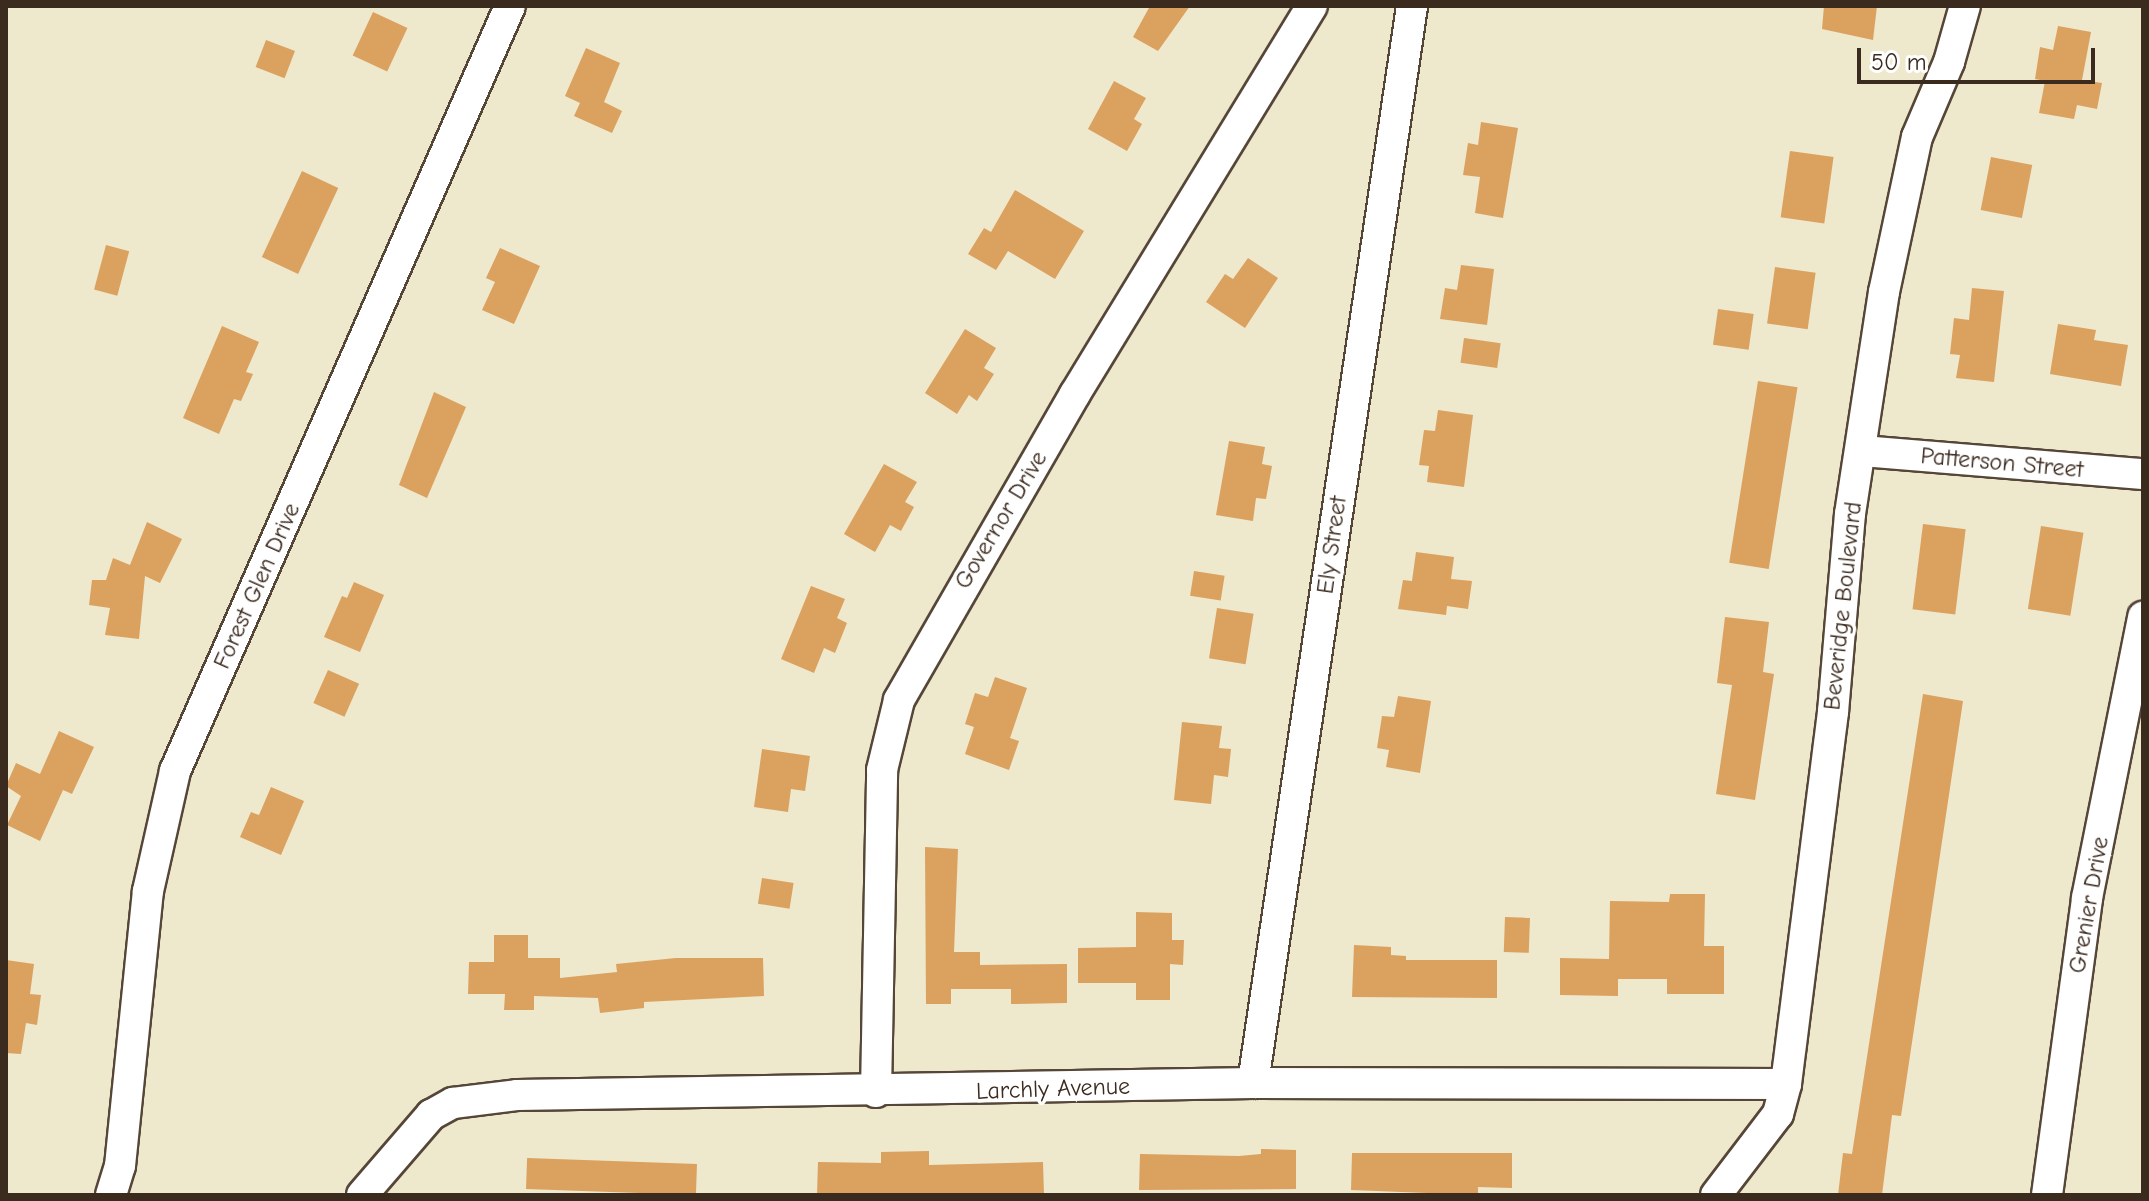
<!DOCTYPE html>
<html>
<head>
<meta charset="utf-8">
<style>
  body { margin:0 }
  #map { position:relative; width:2149px; height:1201px; overflow:hidden; background:#eee8cd; font-family:"Comic Neue",sans-serif }
  div>[style] { position:absolute }
  .building>* { inset:0; background:#dba15f; transform-origin:0 0 }
  .roads { filter:drop-shadow(2px 0 #564638) drop-shadow(-2px 0 #564638) drop-shadow(0 2px #564638) drop-shadow(0 -2px #564638) }
  .street>* { height:30px; margin:-15px; padding:0 15px; transform-origin:15px; border-radius:15px; background:#fff }
  span { translate:-50% -50%; white-space:nowrap; text-align:center; line-height:1.15; -webkit-text-stroke:7px #fff; paint-order:stroke }
  .street-label { font-size:24px; color:#3b2a1e }
  .frame { position:absolute; inset:0; border:8px solid #3b2a1e; pointer-events:none }
  .scale { position:absolute; left:1857px; top:48px; width:238px; height:36px; box-sizing:border-box; border:4px solid #3b2a1e; border-top:0; padding-left:10px; font-size:24px; line-height:28px; white-space:nowrap; color:#3b2a1e; -webkit-text-stroke:6px #fff; paint-order:stroke }
</style>
</head>
<body>
<div id="map">
  <div class="building">
    <div style="clip-path:polygon(1150px 6px,1190px 6px,1158px 51px,1133px 37px)"></div>
    <div style="clip-path:polygon(1824px 6px,1877px 6px,1873px 40px,1822px 29px)"></div>
    <div style="left:373px;top:12px;width:38px;height:48px;rotate:25deg"></div>
    <div style="clip-path:polygon(2058px 26px,2091px 32px,2082px 80px,2102px 83px,2097px 109px,2077px 105px,2074px 119px,2039px 113px,2045px 81px,2035px 79px,2040px 47px,2053px 50px)"></div>
    <div style="left:266px;top:40px;width:31px;height:29px;rotate:21deg"></div>
    <div style="clip-path:polygon(586px 48px,620px 63px,604px 102px,622px 111px,612px 133px,574px 116px,580px 103px,565px 96px)"></div>
    <div style="clip-path:polygon(1114px 81px,1146px 98px,1134px 119px,1142px 124px,1127px 151px,1088px 129px)"></div>
    <div style="clip-path:polygon(1481px 122px,1518px 128px,1503px 218px,1475px 213px,1480px 177px,1463px 175px,1468px 143px,1478px 145px)"></div>
    <div style="left:1790px;top:151px;width:44px;height:67px;rotate:8deg"></div>
    <div style="left:1991px;top:157px;width:42px;height:54px;rotate:11deg"></div>
    <div style="left:302px;top:171px;width:40px;height:95px;rotate:25deg"></div>
    <div style="clip-path:polygon(1015px 190px,1084px 231px,1055px 279px,1008px 251px,996px 270px,968px 254px,984px 228px,991px 232px)"></div>
    <div style="left:106px;top:245px;width:24px;height:46px;rotate:15deg"></div>
    <div style="clip-path:polygon(500px 248px,540px 266px,514px 324px,482px 310px,495px 282px,486px 278px)"></div>
    <div style="clip-path:polygon(1248px 258px,1278px 278px,1245px 328px,1206px 302px,1225px 274px,1233px 279px)"></div>
    <div style="clip-path:polygon(1461px 265px,1494px 269px,1487px 325px,1440px 319px,1445px 288px,1457px 290px)"></div>
    <div style="left:1775px;top:267px;width:41px;height:57px;rotate:8deg"></div>
    <div style="clip-path:polygon(1972px 288px,2004px 291px,1994px 382px,1956px 378px,1960px 355px,1950px 354px,1954px 318px,1969px 320px)"></div>
    <div style="left:1718px;top:309px;width:36px;height:36px;rotate:8deg"></div>
    <div style="clip-path:polygon(2058px 324px,2096px 330px,2094px 340px,2128px 345px,2121px 386px,2050px 374px)"></div>
    <div style="clip-path:polygon(222px 326px,259px 342px,246px 372px,253px 374px,241px 401px,234px 399px,219px 434px,183px 418px)"></div>
    <div style="clip-path:polygon(965px 329px,996px 348px,984px 368px,994px 374px,977px 401px,969px 395px,957px 414px,925px 393px)"></div>
    <div style="left:1464px;top:338px;width:37px;height:25px;rotate:8deg"></div>
    <div style="left:1758px;top:381px;width:40px;height:184px;rotate:9deg"></div>
    <div style="clip-path:polygon(434px 392px,466px 407px,427px 498px,399px 485px)"></div>
    <div style="clip-path:polygon(1438px 410px,1473px 415px,1464px 487px,1427px 482px,1429px 466px,1419px 465px,1424px 430px,1435px 431px)"></div>
    <div style="clip-path:polygon(1229px 441px,1265px 447px,1262px 464px,1272px 466px,1266px 499px,1256px 498px,1253px 521px,1216px 515px)"></div>
    <div style="clip-path:polygon(884px 464px,917px 482px,905px 502px,914px 507px,901px 531px,890px 525px,875px 552px,844px 534px)"></div>
    <div style="clip-path:polygon(147px 522px,182px 539px,160px 583px,145px 576px,139px 639px,105px 635px,110px 608px,89px 605px,92px 580px,106px 580px,113px 558px,130px 565px)"></div>
    <div style="left:1923px;top:524px;width:43px;height:86px;rotate:7deg"></div>
    <div style="left:2041px;top:526px;width:43px;height:84px;rotate:9deg"></div>
    <div style="clip-path:polygon(1416px 552px,1454px 557px,1451px 579px,1472px 581px,1468px 609px,1447px 606px,1446px 615px,1398px 609px,1403px 580px,1412px 581px)"></div>
    <div style="left:1194px;top:571px;width:31px;height:25px;rotate:9deg"></div>
    <div style="clip-path:polygon(354px 582px,384px 595px,360px 652px,324px 637px,342px 596px,347px 598px)"></div>
    <div style="clip-path:polygon(811px 586px,845px 599px,837px 618px,847px 623px,835px 653px,824px 648px,814px 673px,781px 659px)"></div>
    <div style="left:1217px;top:608px;width:37px;height:51px;rotate:9deg"></div>
    <div style="clip-path:polygon(1725px 617px,1769px 622px,1763px 672px,1774px 674px,1755px 800px,1716px 794px,1732px 685px,1717px 683px)"></div>
    <div style="left:328px;top:670px;width:34px;height:36px;rotate:24deg"></div>
    <div style="clip-path:polygon(995px 677px,1027px 688px,1010px 738px,1019px 741px,1009px 770px,965px 754px,974px 727px,965px 724px,975px 693px,988px 697px)"></div>
    <div style="clip-path:polygon(1923px 694px,1963px 701px,1901px 1116px,1892px 1115px,1882px 1195px,1838px 1195px,1843px 1153px,1852px 1154px)"></div>
    <div style="clip-path:polygon(1398px 696px,1431px 701px,1420px 773px,1386px 767px,1389px 750px,1377px 748px,1382px 716px,1394px 717px)"></div>
    <div style="clip-path:polygon(1182px 722px,1222px 726px,1219px 748px,1231px 749px,1228px 777px,1214px 775px,1211px 804px,1174px 800px)"></div>
    <div style="clip-path:polygon(59px 731px,94px 747px,72px 794px,63px 790px,40px 841px,7px 825px,21px 796px,6px 786px,16px 763px,40px 774px)"></div>
    <div style="clip-path:polygon(762px 749px,810px 756px,805px 791px,791px 789px,788px 812px,754px 807px)"></div>
    <div style="clip-path:polygon(271px 787px,304px 801px,281px 855px,240px 837px,251px 812px,259px 815px)"></div>
    <div style="clip-path:polygon(925px 847px,958px 849px,954px 952px,980px 952px,980px 965px,1067px 964px,1067px 1003px,1011px 1004px,1011px 989px,951px 989px,951px 1004px,926px 1004px)"></div>
    <div style="left:762px;top:878px;width:32px;height:26px;rotate:9deg"></div>
    <div style="clip-path:polygon(1670px 894px,1705px 894px,1704px 946px,1724px 946px,1724px 994px,1667px 994px,1667px 979px,1618px 979px,1618px 996px,1560px 995px,1560px 958px,1609px 959px,1610px 901px,1669px 902px)"></div>
    <div style="clip-path:polygon(1136px 912px,1172px 913px,1172px 940px,1184px 940px,1183px 965px,1170px 964px,1170px 1000px,1136px 1000px,1136px 983px,1078px 983px,1078px 948px,1136px 947px)"></div>
    <div style="left:1505px;top:917px;width:25px;height:35px;rotate:2deg"></div>
    <div style="clip-path:polygon(494px 935px,528px 935px,528px 958px,560px 958px,560px 978px,617px 972px,616px 964px,676px 958px,763px 958px,764px 996px,644px 1002px,644px 1008px,600px 1013px,598px 998px,534px 996px,534px 1010px,504px 1010px,505px 994px,468px 994px,469px 962px,494px 962px)"></div>
    <div style="clip-path:polygon(1354px 945px,1391px 947px,1391px 955px,1406px 956px,1406px 960px,1497px 960px,1497px 998px,1352px 997px)"></div>
    <div style="clip-path:polygon(6px 960px,34px 964px,30px 994px,41px 995px,37px 1025px,26px 1023px,21px 1054px,6px 1053px)"></div>
    <div style="clip-path:polygon(1261px 1149px,1296px 1150px,1296px 1189px,1139px 1190px,1140px 1154px,1239px 1156px,1261px 1154px)"></div>
    <div style="clip-path:polygon(929px 1151px,929px 1165px,1043px 1162px,1044px 1195px,817px 1195px,818px 1162px,881px 1163px,881px 1152px)"></div>
    <div style="clip-path:polygon(1352px 1153px,1512px 1153px,1512px 1188px,1478px 1187px,1478px 1195px,1351px 1190px)"></div>
    <div style="left:697px;top:1164px;width:31px;height:170px;rotate:92deg"></div>
  </div>
  <div class="roads">
    <div class="street">
      <div style="left:1862px;top:451px;width:282px;rotate:4.7deg"></div>
      <div style="left:1253px;top:1083px;width:1089px;rotate:-81.6deg"></div>
      <div style="left:876px;top:1092px;width:322px;rotate:-88.9deg"></div>
      <div style="left:882px;top:770px;width:72px;rotate:-76.3deg"></div>
      <div style="left:899px;top:700px;width:353px;rotate:-60.1deg"></div>
      <div style="left:1075px;top:394px;width:455px;rotate:-58.6deg"></div>
      <div style="left:111px;top:1195px;width:30px;rotate:-73deg"></div>
      <div style="left:120px;top:1166px;width:276px;rotate:-84.2deg"></div>
      <div style="left:148px;top:891px;width:123px;rotate:-77.3deg"></div>
      <div style="left:175px;top:771px;width:835px;rotate:-66.35deg"></div>
      <div style="left:362px;top:1195px;width:106px;rotate:-49.2deg"></div>
      <div style="left:431px;top:1115px;width:25px;rotate:-29deg"></div>
      <div style="left:453px;top:1103px;width:64px;rotate:-7.1deg"></div>
      <div style="left:517px;top:1095px;width:736px;rotate:-0.93deg"></div>
      <div style="left:1253px;top:1083px;width:533px;rotate:0.11deg"></div>
      <div style="left:1716px;top:1195px;width:102px;rotate:-52.6deg"></div>
      <div style="left:1778px;top:1114px;width:31px;rotate:-75deg"></div>
      <div style="left:1786px;top:1084px;width:375px;rotate:-82.8deg"></div>
      <div style="left:1833px;top:712px;width:199px;rotate:-85.1deg"></div>
      <div style="left:1850px;top:514px;width:225px;rotate:-81.3deg"></div>
      <div style="left:1884px;top:292px;width:158px;rotate:-78deg"></div>
      <div style="left:1917px;top:137px;width:82px;rotate:-66.9deg"></div>
      <div style="left:1949px;top:62px;width:58px;rotate:-74.1deg"></div>
      <div style="left:2047px;top:1195px;width:300px;rotate:-82.3deg"></div>
      <div style="left:2087px;top:898px;width:287px;rotate:-78.7deg"></div>
    </div>
  </div>
  <div class="street-label">
    <span style="left:2002px;top:463px;rotate:5deg">Patterson Street</span>
    <span style="left:1001px;top:520px;rotate:-59deg">Governor Drive</span>
    <span style="left:1332px;top:545px;rotate:-82deg">Ely Street</span>
    <span style="left:257px;top:586px;rotate:-66deg">Forest Glen Drive</span>
    <span style="left:1843px;top:606px;rotate:-84deg">Beveridge Boulevard</span>
    <span style="left:2089px;top:905px;rotate:-80deg">Grenier Drive</span>
    <span style="left:1053px;top:1089px;rotate:-2deg">Larchly Avenue</span>
  </div>
  <div class="frame"></div>
  <div class="scale">50 m</div>
</div>
</body>
</html>
